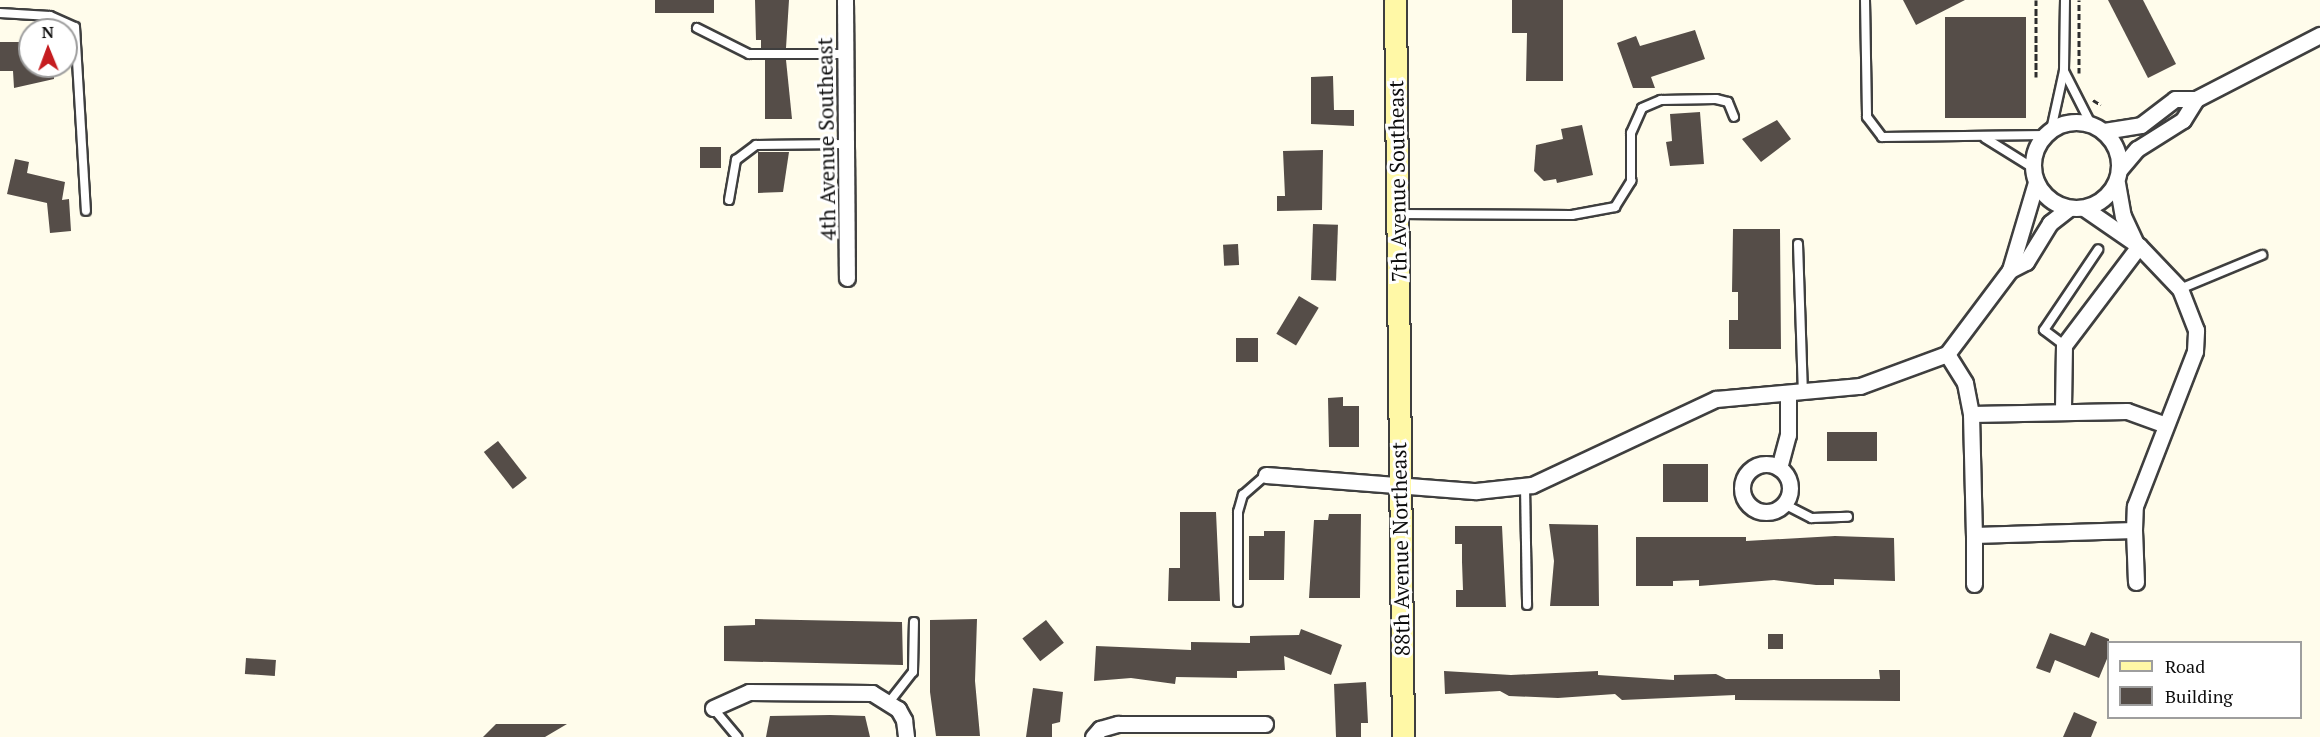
<!DOCTYPE html>
<html>
<head>
<meta charset="utf-8">
<style>
  body { margin:0 }
  #map { position:relative; width:2320px; height:737px; overflow:hidden; background:#fffceb; font-family:"PT Serif",serif }
  div>[style] { position:absolute }
  .building>* { inset:0; background:#554d48; transform-origin:0 0 }
  .path>* { height:3px; margin-top:-1.5px; transform-origin:0; background:repeating-linear-gradient(90deg,#2e2e2e 0 6px,transparent 0 9px) }
  .roads { filter:drop-shadow(2px 0 #3f3f3f) drop-shadow(-2px 0 #3f3f3f) drop-shadow(0 2px #3f3f3f) drop-shadow(0 -2px #3f3f3f) }
  .lane>* { height:8px; margin:-4px; padding:0 4px; transform-origin:4px; border-radius:4px; background:#fff }
  .street>* { height:15px; margin:-7.5px; padding:0 7.5px; transform-origin:7.5px; border-radius:7.5px; background:#fff }
  .street>.ring { margin:-7.5px; padding:0; box-sizing:content-box; background:none; border:15px solid #fff; border-radius:50% }
  .secondary>* { height:21px; margin:-10.5px; padding:0 10.5px; transform-origin:10.5px; border-radius:10.5px; background:#fff8a6 }
  span { translate:-50% -50%; white-space:nowrap; text-align:center; line-height:1.15; -webkit-text-stroke:6px #fff; paint-order:stroke }
  .street-label { font-size:21px; color:#0c0c0c }
  .legend { position:absolute; left:2107px; top:641px; width:195px; height:78px; box-sizing:border-box; background:#fff; border:2px solid #9e9e9e; margin:0; padding:8px 10px; list-style:none; font-size:18px; color:#0c0c0c }
  .legend li { display:flex; align-items:center; gap:12px; height:30px }
  .legend b { width:30px; border:2px solid #9e9e9e }
  .north { position:absolute; left:18px; top:18px; width:60px; height:60px; box-sizing:border-box; background:#fff; border:2px solid #9e9e9e; border-radius:50%; rotate:359deg; font-size:16px; font-weight:700; line-height:24px; text-align:center; color:#0c0c0c }
  .north::after { content:''; display:block; margin:auto; width:21px; height:27px; background:#c51c1f; clip-path:polygon(50% 0,100% 100%,50% 72%,0 100%) }
</style>
</head>
<body>
<div id="map">
  <div class="building">
    <div style="left:655px;top:0;width:59px;height:13px"></div>
    <div style="clip-path:polygon(755px 0,789px 0,786px 48px,761px 48px,761px 40px,756px 40px)"></div>
    <div style="clip-path:polygon(1512px 0,1563px 0,1563px 81px,1526px 81px,1527px 33px,1512px 33px)"></div>
    <div style="clip-path:polygon(1903px 0,1965px 0,1916px 25px)"></div>
    <div style="clip-path:polygon(2108px 0,2143px 0,2176px 64px,2148px 78px)"></div>
    <div style="left:1945px;top:17px;width:81px;height:101px"></div>
    <div style="clip-path:polygon(1695px 30px,1705px 59px,1651px 77px,1655px 88px,1633px 88px,1617px 43px,1636px 36px,1640px 46px)"></div>
    <div style="clip-path:polygon(0 42px,30px 42px,30px 66px,54px 66px,54px 79px,14px 88px,13px 71px,0 71px)"></div>
    <div style="clip-path:polygon(765px 60px,786px 60px,792px 119px,765px 119px)"></div>
    <div style="clip-path:polygon(1333px 76px,1334px 110px,1354px 110px,1354px 126px,1311px 124px,1311px 77px)"></div>
    <div style="clip-path:polygon(1700px 112px,1704px 164px,1670px 166px,1666px 142px,1672px 141px,1670px 114px)"></div>
    <div style="clip-path:polygon(1777px 120px,1791px 139px,1761px 162px,1742px 139px)"></div>
    <div style="clip-path:polygon(1582px 125px,1593px 175px,1557px 183px,1556px 179px,1544px 181px,1534px 171px,1536px 145px,1563px 139px,1561px 129px)"></div>
    <div style="left:700px;top:147px;width:21px;height:21px"></div>
    <div style="clip-path:polygon(1323px 150px,1322px 210px,1277px 211px,1277px 196px,1285px 196px,1283px 151px)"></div>
    <div style="clip-path:polygon(758px 152px,789px 152px,783px 192px,758px 193px)"></div>
    <div style="clip-path:polygon(15px 159px,29px 162px,27px 173px,65px 182px,62px 200px,69px 199px,71px 231px,50px 233px,47px 203px,7px 194px)"></div>
    <div style="left:1313px;top:224px;width:25px;height:56px;rotate:2deg"></div>
    <div style="clip-path:polygon(1733px 229px,1780px 229px,1781px 349px,1729px 349px,1729px 320px,1738px 320px,1738px 292px,1732px 292px)"></div>
    <div style="left:1238px;top:244px;width:21px;height:15px;rotate:87deg"></div>
    <div style="left:1299px;top:296px;width:23px;height:44px;rotate:31deg"></div>
    <div style="left:1258px;top:338px;width:24px;height:22px;rotate:90deg"></div>
    <div style="clip-path:polygon(1343px 397px,1343px 406px,1359px 406px,1359px 447px,1329px 447px,1328px 398px)"></div>
    <div style="left:1827px;top:432px;width:50px;height:29px"></div>
    <div style="left:498px;top:441px;width:47px;height:18px;rotate:52deg"></div>
    <div style="left:1708px;top:464px;width:38px;height:45px;rotate:90deg"></div>
    <div style="clip-path:polygon(1180px 512px,1216px 512px,1220px 601px,1168px 601px,1169px 568px,1180px 568px)"></div>
    <div style="clip-path:polygon(1329px 514px,1361px 514px,1360px 598px,1309px 598px,1314px 520px,1328px 520px)"></div>
    <div style="clip-path:polygon(1549px 524px,1598px 525px,1599px 606px,1550px 606px,1554px 561px)"></div>
    <div style="clip-path:polygon(1455px 526px,1502px 526px,1506px 607px,1456px 607px,1456px 590px,1463px 590px,1462px 562px,1462px 544px,1455px 544px)"></div>
    <div style="clip-path:polygon(1264px 531px,1285px 531px,1284px 580px,1249px 580px,1249px 536px,1264px 536px)"></div>
    <div style="clip-path:polygon(1835px 536px,1894px 538px,1895px 581px,1834px 579px,1834px 585px,1816px 585px,1774px 580px,1699px 586px,1699px 580px,1673px 581px,1673px 586px,1636px 586px,1636px 537px,1746px 537px,1746px 541px)"></div>
    <div style="clip-path:polygon(755px 619px,902px 622px,903px 665px,724px 661px,724px 626px,755px 625px)"></div>
    <div style="clip-path:polygon(977px 619px,975px 681px,980px 736px,936px 736px,930px 692px,930px 620px)"></div>
    <div style="left:1046px;top:620px;width:29px;height:30px;rotate:52deg"></div>
    <div style="clip-path:polygon(1301px 629px,1342px 645px,1331px 675px,1284px 656px,1285px 670px,1237px 671px,1237px 678px,1176px 677px,1175px 684px,1131px 678px,1094px 681px,1096px 646px,1191px 650px,1191px 642px,1250px 643px,1250px 636px,1299px 635px)"></div>
    <div style="clip-path:polygon(2091px 632px,2109px 639px,2109px 654px,2099px 678px,2055px 660px,2050px 673px,2036px 668px,2050px 633px,2085px 646px)"></div>
    <div style="left:1768px;top:634px;width:15px;height:15px"></div>
    <div style="left:246px;top:658px;width:30px;height:16px;rotate:4deg"></div>
    <div style="clip-path:polygon(1879px 670px,1900px 670px,1900px 701px,1735px 700px,1735px 695px,1622px 700px,1615px 694px,1558px 698px,1509px 696px,1500px 691px,1445px 694px,1444px 671px,1511px 675px,1598px 671px,1598px 675px,1674px 680px,1674px 675px,1716px 674px,1726px 679px,1880px 679px)"></div>
    <div style="clip-path:polygon(1366px 682px,1368px 723px,1361px 723px,1361px 737px,1336px 737px,1334px 684px)"></div>
    <div style="clip-path:polygon(1033px 688px,1063px 692px,1060px 722px,1052px 724px,1052px 737px,1026px 737px)"></div>
    <div style="clip-path:polygon(2074px 712px,2097px 722px,2091px 737px,2063px 737px)"></div>
    <div style="clip-path:polygon(830px 715px,865px 716px,870px 737px,766px 737px,770px 716px)"></div>
    <div style="clip-path:polygon(496px 724px,567px 724px,545px 737px,483px 737px)"></div>
  </div>
  <div class="path">
    <div style="left:2036px;top:0;width:77px;rotate:90deg"></div>
    <div style="left:2079px;top:73px;width:73px;rotate:-90deg"></div>
    <div style="left:2093px;top:100px;width:9px;rotate:32deg"></div>
  </div>
  <div class="roads">
    <div class="lane">
      <div style="left:1865px;top:0;width:117px;rotate:89deg"></div>
      <div style="left:1867px;top:117px;width:25px;rotate:53deg"></div>
      <div style="left:1882px;top:137px;width:164px;rotate:-0.7deg"></div>
      <div style="left:0;top:13px;width:50px;rotate:3.4deg"></div>
      <div style="left:50px;top:16px;width:27px;rotate:24deg"></div>
      <div style="left:75px;top:27px;width:184px;rotate:86.6deg"></div>
      <div style="left:697px;top:28px;width:58px;rotate:26.6deg"></div>
      <div style="left:749px;top:54px;width:97px"></div>
      <div style="left:2064px;top:71px;width:59px;rotate:63deg"></div>
      <div style="left:2051px;top:130px;width:60px;rotate:-77.6deg"></div>
      <div style="left:2064px;top:71px;width:71px;rotate:-89.2deg"></div>
      <div style="left:1985px;top:138px;width:57px;rotate:32deg"></div>
      <div style="left:729px;top:200px;width:41px;rotate:-80.1deg"></div>
      <div style="left:736px;top:160px;width:25px;rotate:-37deg"></div>
      <div style="left:756px;top:145px;width:90px;rotate:-0.6deg"></div>
      <div style="left:1399px;top:214px;width:173px;rotate:0.3deg"></div>
      <div style="left:1572px;top:215px;width:44px;rotate:-10.5deg"></div>
      <div style="left:1615px;top:207px;width:31px;rotate:-58deg"></div>
      <div style="left:1631px;top:181px;width:48px;rotate:-90deg"></div>
      <div style="left:1631px;top:133px;width:27px;rotate:-66deg"></div>
      <div style="left:1642px;top:108px;width:21px;rotate:-23deg"></div>
      <div style="left:1661px;top:100px;width:55px;rotate:-1deg"></div>
      <div style="left:1716px;top:99px;width:12px;rotate:14deg"></div>
      <div style="left:1728px;top:102px;width:16px;rotate:68deg"></div>
      <div style="left:1798px;top:244px;width:149px;rotate:88.1deg"></div>
      <div style="left:2180px;top:289px;width:89px;rotate:-22.5deg"></div>
      <div style="left:2064px;top:345px;width:25px;rotate:-143deg"></div>
      <div style="left:2044px;top:330px;width:97px;rotate:-56deg"></div>
      <div style="left:1525px;top:486px;width:119px;rotate:89deg"></div>
      <div style="left:1784px;top:504px;width:31px;rotate:27deg"></div>
      <div style="left:1812px;top:518px;width:36px;rotate:-2deg"></div>
      <div style="left:1238px;top:602px;width:90px;rotate:-90deg"></div>
      <div style="left:1238px;top:512px;width:18px;rotate:-74deg"></div>
      <div style="left:1243px;top:495px;width:30px;rotate:-41deg"></div>
      <div style="left:890px;top:701px;width:37px;rotate:-52deg"></div>
      <div style="left:913px;top:672px;width:50px;rotate:-88.9deg"></div>
      <div style="left:713px;top:708px;width:38px;rotate:50deg"></div>
    </div>
    <div class="street">
      <div style="left:845px;top:0;width:278px;rotate:89.6deg"></div>
      <div class="ring" style="left:2033px;top:122px;width:71px;height:71px"></div>
      <div style="left:2104px;top:131px;width:37px;rotate:-9deg"></div>
      <div style="left:2141px;top:125px;width:43px;rotate:-37.4deg"></div>
      <div style="left:2175px;top:99px;width:21px"></div>
      <div style="left:2196px;top:99px;width:140px;rotate:-27.3deg"></div>
      <div style="left:2120px;top:169px;width:26px;rotate:-50deg"></div>
      <div style="left:2137px;top:149px;width:54px;rotate:-32.2deg"></div>
      <div style="left:2183px;top:120px;width:25px;rotate:-58deg"></div>
      <div style="left:2117px;top:183px;width:34px;rotate:80deg"></div>
      <div style="left:2123px;top:216px;width:29px;rotate:65deg"></div>
      <div style="left:2084px;top:208px;width:67px;rotate:34.6deg"></div>
      <div style="left:2010px;top:270px;width:92px;rotate:-73.5deg"></div>
      <div style="left:1947px;top:354px;width:34px;rotate:58deg"></div>
      <div style="left:1965px;top:383px;width:32px;rotate:79deg"></div>
      <div style="left:1971px;top:414px;width:121px;rotate:88.6deg"></div>
      <div style="left:1974px;top:535px;width:160px;rotate:-1.8deg"></div>
      <div style="left:2134px;top:530px;width:24px;rotate:-88deg"></div>
      <div style="left:2135px;top:506px;width:166px;rotate:-68.8deg"></div>
      <div style="left:2195px;top:351px;width:21px;rotate:-87deg"></div>
      <div style="left:2196px;top:330px;width:44px;rotate:-111.3deg"></div>
      <div style="left:2180px;top:289px;width:59px;rotate:-133.6deg"></div>
      <div style="left:2139px;top:246px;width:124px;rotate:127.1deg"></div>
      <div style="left:2064px;top:345px;width:67px;rotate:90.9deg"></div>
      <div style="left:1947px;top:354px;width:105px;rotate:-53.1deg"></div>
      <div style="left:2010px;top:270px;width:18px;rotate:-27deg"></div>
      <div style="left:2026px;top:262px;width:46px;rotate:-58.4deg"></div>
      <div style="left:2050px;top:223px;width:24px;rotate:-38deg"></div>
      <div style="left:1971px;top:414px;width:156px;rotate:-1.1deg"></div>
      <div style="left:2127px;top:411px;width:41px;rotate:19.7deg"></div>
      <div class="ring" style="left:1742px;top:464px;width:33px;height:33px"></div>
      <div style="left:1779px;top:468px;width:34px;rotate:-75deg"></div>
      <div style="left:1788px;top:435px;width:42px;rotate:-90deg"></div>
      <div style="left:1266px;top:475px;width:211px;rotate:4.4deg"></div>
      <div style="left:1476px;top:491px;width:56px;rotate:-6.1deg"></div>
      <div style="left:1532px;top:485px;width:203px;rotate:-25.1deg"></div>
      <div style="left:1716px;top:399px;width:145px;rotate:-5.2deg"></div>
      <div style="left:1860px;top:386px;width:93px;rotate:-20.2deg"></div>
      <div style="left:2134px;top:530px;width:52px;rotate:87.8deg"></div>
      <div style="left:1974px;top:584px;width:49px;rotate:-90deg"></div>
      <div style="left:713px;top:708px;width:39px;rotate:-24deg"></div>
      <div style="left:749px;top:692px;width:123px;rotate:0.5deg"></div>
      <div style="left:872px;top:693px;width:31px;rotate:32deg"></div>
      <div style="left:898px;top:709px;width:13px;rotate:61deg"></div>
      <div style="left:904px;top:720px;width:17px;rotate:83deg"></div>
      <div style="left:1093px;top:737px;width:11px;rotate:-49deg"></div>
      <div style="left:1100px;top:729px;width:19px;rotate:-16deg"></div>
      <div style="left:1118px;top:724px;width:147px"></div>
    </div>
    <div class="secondary">
      <div style="left:1395px;top:0;width:737px;rotate:89.38deg"></div>
    </div>
  </div>
  <div class="street-label">
    <span style="left:826px;top:139px;rotate:-91deg">4th Avenue Southeast</span>
    <span style="left:1397px;top:181px;rotate:-91deg">7th Avenue Southeast</span>
    <span style="left:1400px;top:549px;rotate:-91deg">88th Avenue Northeast</span>
  </div>
  <ul class="legend">
  <li><b style="height:8px;background:#fff8a6"></b>Road</li>
  <li><b style="height:16px;background:#554d48"></b>Building</li>
  </ul>
  <div class="north">N</div>
</div>
</body>
</html>
